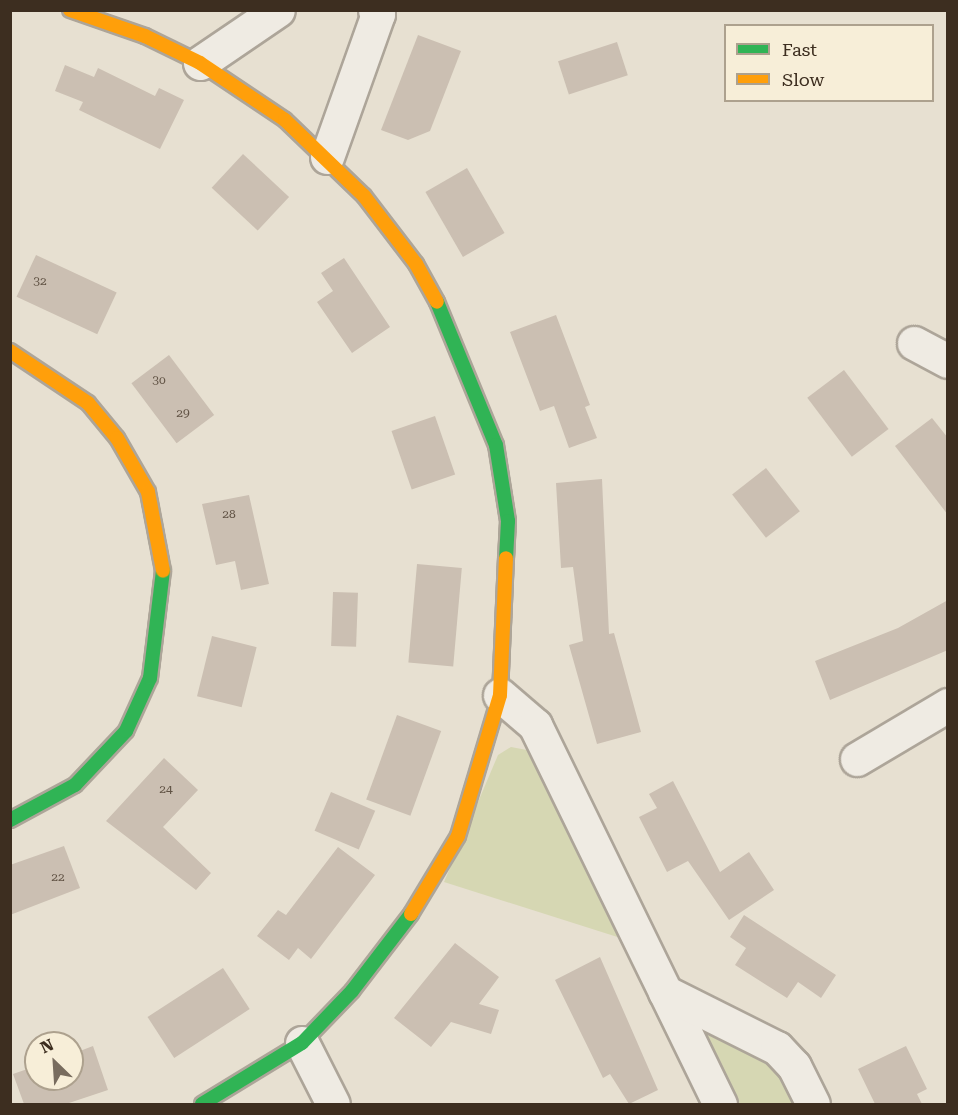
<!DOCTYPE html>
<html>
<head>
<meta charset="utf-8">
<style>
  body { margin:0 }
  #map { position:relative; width:958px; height:1115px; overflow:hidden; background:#e7e0d1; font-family:"Roboto Serif",serif }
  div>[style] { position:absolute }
  .green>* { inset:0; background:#d6d7b3 }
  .building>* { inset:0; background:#cbbfb2; transform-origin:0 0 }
  .roads { filter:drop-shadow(2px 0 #ada599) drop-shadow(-2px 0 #ada599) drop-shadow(0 2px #ada599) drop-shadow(0 -2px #ada599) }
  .street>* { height:33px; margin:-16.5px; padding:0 16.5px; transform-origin:16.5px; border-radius:16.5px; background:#efebe3 }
  .fast>* { height:14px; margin:-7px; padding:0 7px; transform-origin:7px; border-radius:7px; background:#30b455 }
  .slow>* { height:14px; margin:-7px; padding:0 7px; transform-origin:7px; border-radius:7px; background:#ff9f0a }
  span { translate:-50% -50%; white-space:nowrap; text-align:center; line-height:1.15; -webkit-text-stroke:5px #f7eed8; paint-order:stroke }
  .number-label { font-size:12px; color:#605244 }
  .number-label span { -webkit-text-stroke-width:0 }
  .frame { position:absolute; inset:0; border:12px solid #3d2e20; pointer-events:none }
  .legend { position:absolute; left:724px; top:24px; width:210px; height:78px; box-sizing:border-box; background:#f7eed8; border:2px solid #ada18e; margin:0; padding:8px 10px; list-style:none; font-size:18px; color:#3d2e20 }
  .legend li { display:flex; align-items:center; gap:12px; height:30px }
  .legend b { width:30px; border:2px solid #ada18e }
  .north { position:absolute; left:24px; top:1031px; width:60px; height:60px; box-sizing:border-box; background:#f7eed8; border:2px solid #ada18e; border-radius:50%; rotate:335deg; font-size:16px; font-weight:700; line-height:24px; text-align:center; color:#3d2e20 }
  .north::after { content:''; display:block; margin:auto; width:21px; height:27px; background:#786c5e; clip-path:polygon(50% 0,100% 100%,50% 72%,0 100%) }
</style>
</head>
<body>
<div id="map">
  <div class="green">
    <div style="clip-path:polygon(511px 747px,532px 751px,630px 941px,444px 882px,498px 755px)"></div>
    <div style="clip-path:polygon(705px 1028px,763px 1057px,783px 1075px,799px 1104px,735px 1104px,701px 1036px)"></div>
  </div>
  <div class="building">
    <div style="clip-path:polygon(418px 35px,461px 51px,430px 131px,408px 140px,381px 130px)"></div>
    <div style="left:617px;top:42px;width:35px;height:62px;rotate:72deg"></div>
    <div style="clip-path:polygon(65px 65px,94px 77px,98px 68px,155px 96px,159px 88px,184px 100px,160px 149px,79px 110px,83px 102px,55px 91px)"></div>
    <div style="left:243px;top:154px;width:63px;height:46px;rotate:43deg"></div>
    <div style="left:467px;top:168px;width:75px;height:48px;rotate:60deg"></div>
    <div style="left:36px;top:255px;width:89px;height:46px;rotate:25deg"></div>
    <div style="clip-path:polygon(344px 258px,390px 327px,352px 353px,317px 302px,333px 291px,321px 273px)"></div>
    <div style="clip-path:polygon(556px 315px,590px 405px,585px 407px,597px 438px,569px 448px,554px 406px,540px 411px,510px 332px)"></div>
    <div style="left:169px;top:355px;width:75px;height:47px;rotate:53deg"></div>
    <div style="left:844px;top:370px;width:74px;height:46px;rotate:53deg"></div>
    <div style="left:435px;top:416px;width:62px;height:46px;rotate:71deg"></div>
    <div style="clip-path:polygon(932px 418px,948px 438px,948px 515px,895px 446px)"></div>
    <div style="left:766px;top:468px;width:55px;height:43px;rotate:52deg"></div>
    <div style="clip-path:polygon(602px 479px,609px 634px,614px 633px,641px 732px,597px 744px,569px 645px,583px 641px,573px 567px,561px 568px,556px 483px)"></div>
    <div style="clip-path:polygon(249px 495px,269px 584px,241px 590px,235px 561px,216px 565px,202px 504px)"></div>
    <div style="left:417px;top:564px;width:45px;height:99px;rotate:5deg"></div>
    <div style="left:333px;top:592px;width:25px;height:54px;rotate:2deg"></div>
    <div style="clip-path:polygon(948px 600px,948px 650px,830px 700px,815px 661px,898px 628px)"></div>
    <div style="left:212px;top:636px;width:46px;height:62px;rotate:14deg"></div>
    <div style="left:397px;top:715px;width:47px;height:90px;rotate:20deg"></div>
    <div style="clip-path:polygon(164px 758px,198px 790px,163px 827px,211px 873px,196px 890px,106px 821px)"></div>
    <div style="clip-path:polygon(673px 781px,720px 872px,749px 852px,774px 890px,729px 920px,688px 861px,667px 872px,639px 817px,657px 808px,649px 794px)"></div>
    <div style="left:331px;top:792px;width:48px;height:42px;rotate:23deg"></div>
    <div style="clip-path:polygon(64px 846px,80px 888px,10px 915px,10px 865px)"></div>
    <div style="clip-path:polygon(338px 847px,375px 875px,311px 959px,298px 948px,289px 960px,257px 936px,278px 910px,286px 915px)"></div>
    <div style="clip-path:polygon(744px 915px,836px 975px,821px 998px,798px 982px,787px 998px,735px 965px,746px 948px,730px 937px)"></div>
    <div style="clip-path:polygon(455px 943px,499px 977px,479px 1004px,499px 1010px,491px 1034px,451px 1022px,431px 1047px,394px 1018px)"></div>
    <div style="clip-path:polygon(600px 957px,658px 1090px,629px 1104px,610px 1074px,603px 1078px,555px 980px)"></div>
    <div style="left:223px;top:968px;width:49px;height:90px;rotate:57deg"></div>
    <div style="clip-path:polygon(93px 1046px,108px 1090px,66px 1104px,24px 1104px,13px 1074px,36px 1066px,36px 1079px,72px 1079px,72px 1054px)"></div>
    <div style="clip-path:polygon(906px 1046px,927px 1089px,917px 1094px,922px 1104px,875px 1104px,858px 1069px)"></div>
  </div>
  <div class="roads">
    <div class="street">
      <div style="left:200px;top:63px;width:94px;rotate:-34.2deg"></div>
      <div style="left:327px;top:157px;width:152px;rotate:-70.4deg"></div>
      <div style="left:378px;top:14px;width:5px;rotate:-127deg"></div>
      <div style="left:914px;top:343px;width:38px;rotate:28deg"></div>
      <div style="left:500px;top:695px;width:46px;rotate:40.6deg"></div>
      <div style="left:535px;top:725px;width:422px;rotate:64deg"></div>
      <div style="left:857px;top:759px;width:106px;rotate:-30.7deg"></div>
      <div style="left:665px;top:992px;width:125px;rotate:26.6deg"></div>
      <div style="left:777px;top:1048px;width:25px;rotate:47deg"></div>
      <div style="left:794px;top:1066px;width:42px;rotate:63.4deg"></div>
      <div style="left:302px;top:1043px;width:68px;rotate:63.1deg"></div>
    </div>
    <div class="fast">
      <div style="left:437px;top:302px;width:155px;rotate:67.6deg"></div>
      <div style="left:496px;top:445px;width:77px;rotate:81deg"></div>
      <div style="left:508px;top:521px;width:37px;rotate:93deg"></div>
      <div style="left:10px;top:820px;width:74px;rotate:-28.3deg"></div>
      <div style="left:75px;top:785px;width:74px;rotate:-46.6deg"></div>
      <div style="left:126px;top:731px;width:58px;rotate:-65.6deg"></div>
      <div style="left:150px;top:678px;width:108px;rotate:-83.1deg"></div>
      <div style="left:202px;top:1104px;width:117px;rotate:-31.4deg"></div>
      <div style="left:302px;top:1043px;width:72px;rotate:-46.1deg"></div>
      <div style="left:352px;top:991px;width:97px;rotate:-52.5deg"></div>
    </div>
    <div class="slow">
      <div style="left:70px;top:10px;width:79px;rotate:19.1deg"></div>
      <div style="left:145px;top:36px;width:61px;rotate:26.1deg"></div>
      <div style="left:200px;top:63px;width:102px;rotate:33.8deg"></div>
      <div style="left:285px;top:120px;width:110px;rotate:43.9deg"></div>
      <div style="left:364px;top:196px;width:86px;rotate:52.6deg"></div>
      <div style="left:416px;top:264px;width:43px;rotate:61.1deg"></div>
      <div style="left:10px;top:351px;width:94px;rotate:33.7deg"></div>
      <div style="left:88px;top:403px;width:45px;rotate:50.4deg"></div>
      <div style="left:117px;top:438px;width:62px;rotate:60.1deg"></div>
      <div style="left:148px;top:492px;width:80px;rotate:79.2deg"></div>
      <div style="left:411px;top:914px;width:91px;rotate:-58.9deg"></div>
      <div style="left:458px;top:836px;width:147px;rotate:-73.4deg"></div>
      <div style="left:500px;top:695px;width:137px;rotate:-87.5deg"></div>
    </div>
  </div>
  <div class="number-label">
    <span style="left:40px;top:282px">32</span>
    <span style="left:159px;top:381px">30</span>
    <span style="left:183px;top:414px">29</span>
    <span style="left:229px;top:515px">28</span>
    <span style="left:166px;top:790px">24</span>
    <span style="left:58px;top:878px">22</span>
  </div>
  <div class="frame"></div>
  <ul class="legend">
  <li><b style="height:8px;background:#30b455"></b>Fast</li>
  <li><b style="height:8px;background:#ff9f0a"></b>Slow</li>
  </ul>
  <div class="north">N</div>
</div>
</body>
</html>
